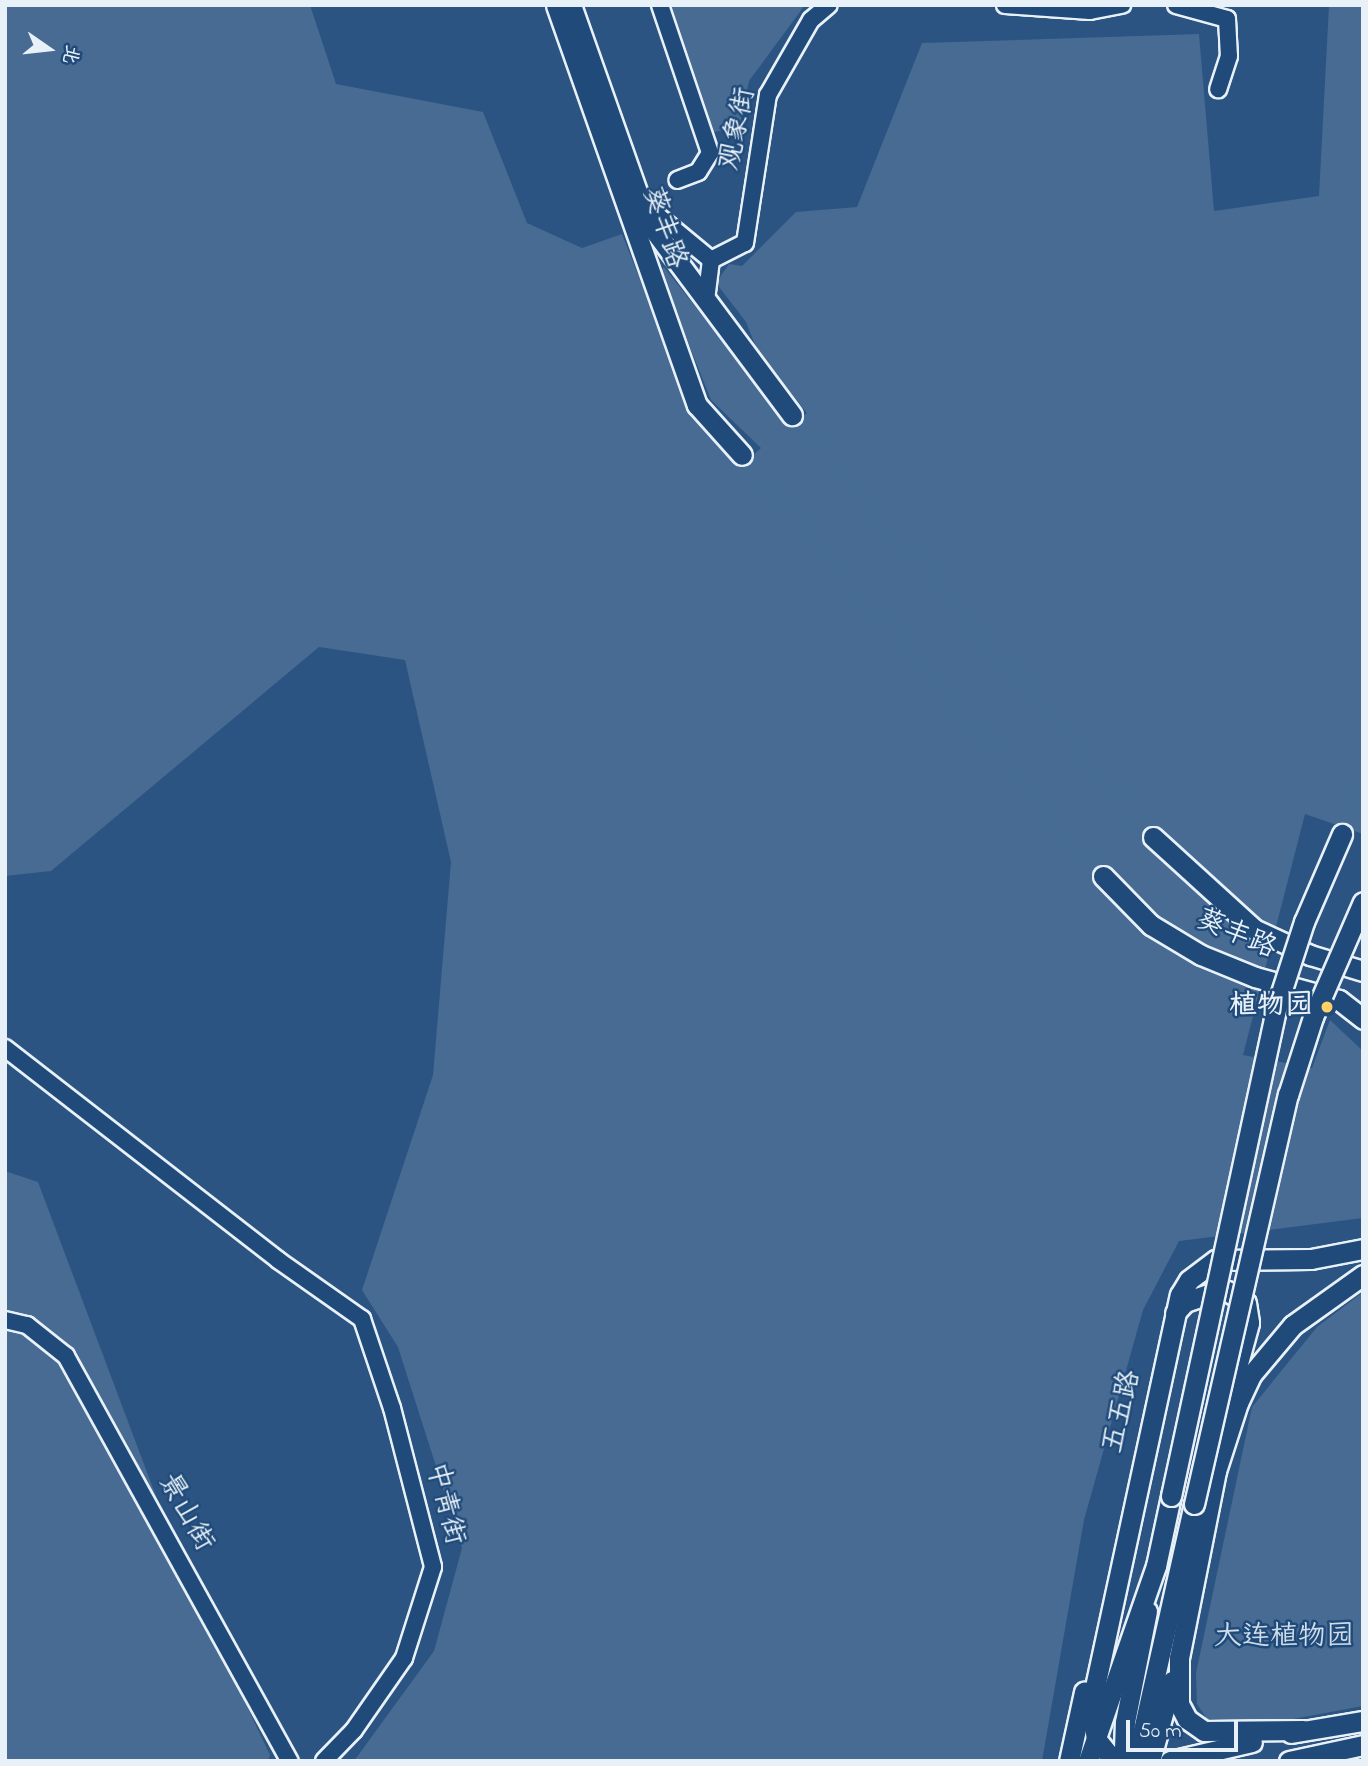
<!DOCTYPE html>
<html>
<head>
<meta charset="utf-8">
<style>
  body { margin:0 }
  #map { position:relative; width:1368px; height:1766px; overflow:hidden; background:#2b5482; font-family:"Indie Flower","LXGW WenKai TC",sans-serif }
  div>[style] { position:absolute }
  .green>* { inset:0; background:#476b93 }
  .major-tunnel>* { height:19px; margin-top:-9.5px; transform-origin:0; background:repeating-linear-gradient(90deg,#476c94 0 19px,transparent 0 29px) }
  .roads { filter:drop-shadow(2px 0 #e8f1f8) drop-shadow(-2px 0 #e8f1f8) drop-shadow(0 2px #e8f1f8) drop-shadow(0 -2px #e8f1f8) }
  .minor>* { height:16px; margin:-8px; padding:0 8px; transform-origin:8px; border-radius:8px; background:#1f4a7a }
  .major>* { height:19px; margin:-9.5px; padding:0 9.5px; transform-origin:9.5px; border-radius:9.5px; background:#1f4a7a }
  .bridges { filter:drop-shadow(2px 0 #e8f1f8) drop-shadow(-2px 0 #e8f1f8) drop-shadow(0 2px #e8f1f8) drop-shadow(0 -2px #e8f1f8) }
  .major-bridge>* { height:19px; margin:-9.5px; padding:0 9.5px; transform-origin:9.5px; border-radius:9.5px; background:#1f4a7a }
  .dots>* { width:19px; height:19px; translate:-50% -50%; box-sizing:border-box; border:4px solid #1f4a7a; border-radius:50% }
  span { translate:-50% -50%; white-space:nowrap; text-align:center; line-height:1.15; -webkit-text-stroke:5px #1f4a7a; paint-order:stroke }
  .street-label { font-size:28px; color:#e8f1f8 }
  .poi-label { font-size:28px; color:#e8f1f8; font-weight:700 }
  .right { translate:-100% -50%; text-align:right }
  .park-label { font-size:28px; color:#d0dde9 }
  .frame { position:absolute; inset:0; border:7px solid #e8f1f8; pointer-events:none }
  .north { position:absolute; left:14px; top:14px; width:70px; height:70px; -webkit-text-stroke:5px #1f4a7a; paint-order:stroke; rotate:104deg; font-size:19px; font-weight:700; line-height:28px; text-align:center; color:#e8f1f8 }
  .north::after { content:''; display:block; margin:auto; width:24px; height:32px; background:#e8f1f8; clip-path:polygon(50% 0,100% 100%,50% 72%,0 100%) }
  .scale { position:absolute; left:1126px; top:1720px; width:112px; height:32px; box-sizing:border-box; border:4px solid #e8f1f8; border-top:0; padding-left:9px; font-size:21px; line-height:24px; white-space:nowrap; color:#e8f1f8; -webkit-text-stroke:5px #1f4a7a; paint-order:stroke }
</style>
</head>
<body>
<div id="map">
  <div class="green">
    <div style="clip-path:polygon(5px 5px,310px 5px,336px 84px,483px 112px,527px 223px,582px 248px,622px 234px,689px 404px,742px 465px,761px 448px,711px 400px,660px 272px,664px 267px,789px 425px,807px 413px,758px 352px,746px 322px,716px 283px,729px 264px,742px 266px,796px 212px,857px 207px,922px 43px,1199px 34px,1214px 211px,1319px 196px,1329px 5px,1363px 5px,1363px 834px,1305px 814px,1243px 1055px,1312px 1068px,1330px 1020px,1363px 1051px,1363px 1218px,1179px 1241px,1143px 1310px,1084px 1520px,1042px 1761px,354px 1761px,434px 1651px,462px 1548px,398px 1347px,362px 1290px,433px 1075px,451px 862px,405px 660px,319px 647px,51px 871px,5px 876px)"></div>
    <div style="clip-path:polygon(671px 5px,805px 5px,749px 81px,739px 128px,713px 132px)"></div>
    <div style="clip-path:polygon(5px 1171px,38px 1182px,189px 1584px,270px 1755px,268px 1761px,5px 1761px)"></div>
    <div style="clip-path:polygon(1363px 1292px,1363px 1706px,1244px 1728px,1225px 1727px,1207px 1719px,1197px 1704px,1196px 1673px,1252px 1407px,1317px 1327px)"></div>
  </div>
  <div class="major-tunnel">
    <div style="left:792px;top:415px;width:555px;rotate:49.45deg"></div>
    <div style="left:742px;top:455px;width:555px;rotate:49.39deg"></div>
    <div style="left:1342px;top:834px;width:62px;rotate:-70.1deg"></div>
  </div>
  <div class="roads">
    <div class="minor">
      <div style="left:660px;top:5px;width:156px;rotate:71.3deg"></div>
      <div style="left:710px;top:153px;width:22px;rotate:122deg"></div>
      <div style="left:698px;top:172px;width:22px;rotate:159deg"></div>
      <div style="left:1005px;top:5px;width:85px;rotate:4deg"></div>
      <div style="left:1090px;top:11px;width:33px;rotate:-11deg"></div>
      <div style="left:1176px;top:5px;width:53px;rotate:15.4deg"></div>
      <div style="left:1227px;top:19px;width:37px;rotate:87deg"></div>
      <div style="left:1229px;top:56px;width:35px;rotate:108deg"></div>
      <div style="left:641px;top:202px;width:91px;rotate:39.6deg"></div>
      <div style="left:711px;top:260px;width:40px;rotate:97.1deg"></div>
      <div style="left:711px;top:260px;width:38px;rotate:-27deg"></div>
      <div style="left:745px;top:243px;width:150px;rotate:-81.2deg"></div>
      <div style="left:768px;top:95px;width:86px;rotate:-60.2deg"></div>
      <div style="left:811px;top:20px;width:23px;rotate:-40deg"></div>
      <div style="left:5px;top:1048px;width:346px;rotate:37.8deg"></div>
      <div style="left:278px;top:1260px;width:103px;rotate:35.1deg"></div>
      <div style="left:362px;top:1319px;width:94px;rotate:71.4deg"></div>
      <div style="left:392px;top:1408px;width:164px;rotate:75.5deg"></div>
      <div style="left:433px;top:1567px;width:96px;rotate:107.7deg"></div>
      <div style="left:404px;top:1658px;width:88px;rotate:124.8deg"></div>
      <div style="left:354px;top:1730px;width:43px;rotate:134.1deg"></div>
      <div style="left:5px;top:1320px;width:23px;rotate:13deg"></div>
      <div style="left:27px;top:1325px;width:50px;rotate:38.5deg"></div>
      <div style="left:66px;top:1356px;width:463px;rotate:61.1deg"></div>
    </div>
    <div class="major">
      <div style="left:556px;top:5px;width:424px;rotate:70.6deg"></div>
      <div style="left:697px;top:405px;width:67px;rotate:48deg"></div>
      <div style="left:571px;top:5px;width:230px;rotate:70.5deg"></div>
      <div style="left:648px;top:222px;width:241px;rotate:53.3deg"></div>
      <div style="left:1153px;top:837px;width:137px;rotate:42.3deg"></div>
      <div style="left:1254px;top:929px;width:62px;rotate:24.9deg"></div>
      <div style="left:1310px;top:955px;width:55px;rotate:16.8deg"></div>
      <div style="left:1103px;top:876px;width:69px;rotate:45.6deg"></div>
      <div style="left:1151px;top:925px;width:58px;rotate:31deg"></div>
      <div style="left:1201px;top:955px;width:58px;rotate:22.2deg"></div>
      <div style="left:1255px;top:977px;width:87px;rotate:15.3deg"></div>
      <div style="left:1339px;top:1000px;width:31px;rotate:38deg"></div>
      <div style="left:1175px;top:1313px;width:15px;rotate:-48deg"></div>
      <div style="left:1185px;top:1302px;width:31px;rotate:-19deg"></div>
      <div style="left:1214px;top:1292px;width:13px;rotate:-4deg"></div>
      <div style="left:1227px;top:1291px;width:22px;rotate:32deg"></div>
      <div style="left:1246px;top:1303px;width:20px;rotate:81deg"></div>
      <div style="left:1249px;top:1323px;width:87px;rotate:105.3deg"></div>
      <div style="left:1303px;top:1730px;width:99px;rotate:179.4deg"></div>
      <div style="left:1204px;top:1731px;width:21px;rotate:-145deg"></div>
      <div style="left:1187px;top:1719px;width:17px;rotate:-118deg"></div>
      <div style="left:1179px;top:1704px;width:46px;rotate:-90deg"></div>
      <div style="left:1179px;top:1658px;width:191px;rotate:-78.8deg"></div>
      <div style="left:1216px;top:1471px;width:71px;rotate:-72.1deg"></div>
      <div style="left:1238px;top:1403px;width:31px;rotate:-65deg"></div>
      <div style="left:1251px;top:1375px;width:65px;rotate:-50deg"></div>
      <div style="left:1293px;top:1325px;width:86px;rotate:-35.5deg"></div>
      <div style="left:1291px;top:1733px;width:73px;rotate:-9.5deg"></div>
      <div style="left:1069px;top:1761px;width:71px;rotate:-77.7deg"></div>
      <div style="left:1088px;top:1761px;width:207px;rotate:-70.8deg"></div>
      <div style="left:1156px;top:1566px;width:72px;rotate:-77.9deg"></div>
      <div style="left:1114px;top:1761px;width:28px;rotate:-129deg"></div>
      <div style="left:1096px;top:1739px;width:26px;rotate:-99deg"></div>
      <div style="left:1092px;top:1713px;width:26px;rotate:-83deg"></div>
      <div style="left:1095px;top:1687px;width:401px;rotate:-77.8deg"></div>
      <div style="left:1180px;top:1295px;width:17px;rotate:-59deg"></div>
      <div style="left:1189px;top:1280px;width:34px;rotate:-37deg"></div>
      <div style="left:1216px;top:1260px;width:95px;rotate:-0.6deg"></div>
      <div style="left:1311px;top:1259px;width:53px;rotate:-10.9deg"></div>
      <div style="left:1130px;top:1761px;width:13px;rotate:-117deg"></div>
      <div style="left:1124px;top:1749px;width:27px;rotate:-88deg"></div>
      <div style="left:1125px;top:1722px;width:113px;rotate:-78.8deg"></div>
      <div style="left:1136px;top:1761px;width:263px;rotate:-77.3deg"></div>
      <div style="left:1150px;top:1761px;width:83px;rotate:-74.6deg"></div>
      <div style="left:1170px;top:1761px;width:84px;rotate:-13deg"></div>
      <div style="left:1289px;top:1761px;width:76px;rotate:-12.2deg"></div>
    </div>
  </div>
  <div class="bridges">
    <div class="major-bridge">
      <div style="left:1171px;top:1496px;width:502px;rotate:-77.82deg"></div>
      <div style="left:1277px;top:1005px;width:87px;rotate:-72deg"></div>
      <div style="left:1304px;top:922px;width:96px;rotate:-66.6deg"></div>
      <div style="left:1194px;top:1504px;width:420px;rotate:-77.1deg"></div>
      <div style="left:1288px;top:1095px;width:82px;rotate:-72.2deg"></div>
      <div style="left:1313px;top:1017px;width:125px;rotate:-66.5deg"></div>
    </div>
  </div>
  <div class="dots">
    <div style="left:1327px;top:1007px;background:#ffd166"></div>
  </div>
  <div class="street-label">
    <span style="left:739px;top:129px;rotate:-78deg">观象街</span>
    <span style="left:663px;top:228px;rotate:71deg">葵丰路</span>
    <span style="left:1236px;top:935px;rotate:23deg">葵丰路</span>
    <span style="left:1123px;top:1412px;rotate:-77deg">五五路</span>
    <span style="left:444px;top:1504px;rotate:76deg">中青街</span>
    <span style="left:185px;top:1513px;rotate:61deg">景山街</span>
  </div>
  <div class="poi-label">
    <span class="right" style="left:1313px;top:1007px">植物园</span>
  </div>
  <div class="park-label">
    <span style="left:1284px;top:1638px">大连植物园</span>
  </div>
  <div class="frame"></div>
  <div class="north">北</div>
  <div class="scale">50 m</div>
</div>
</body>
</html>
